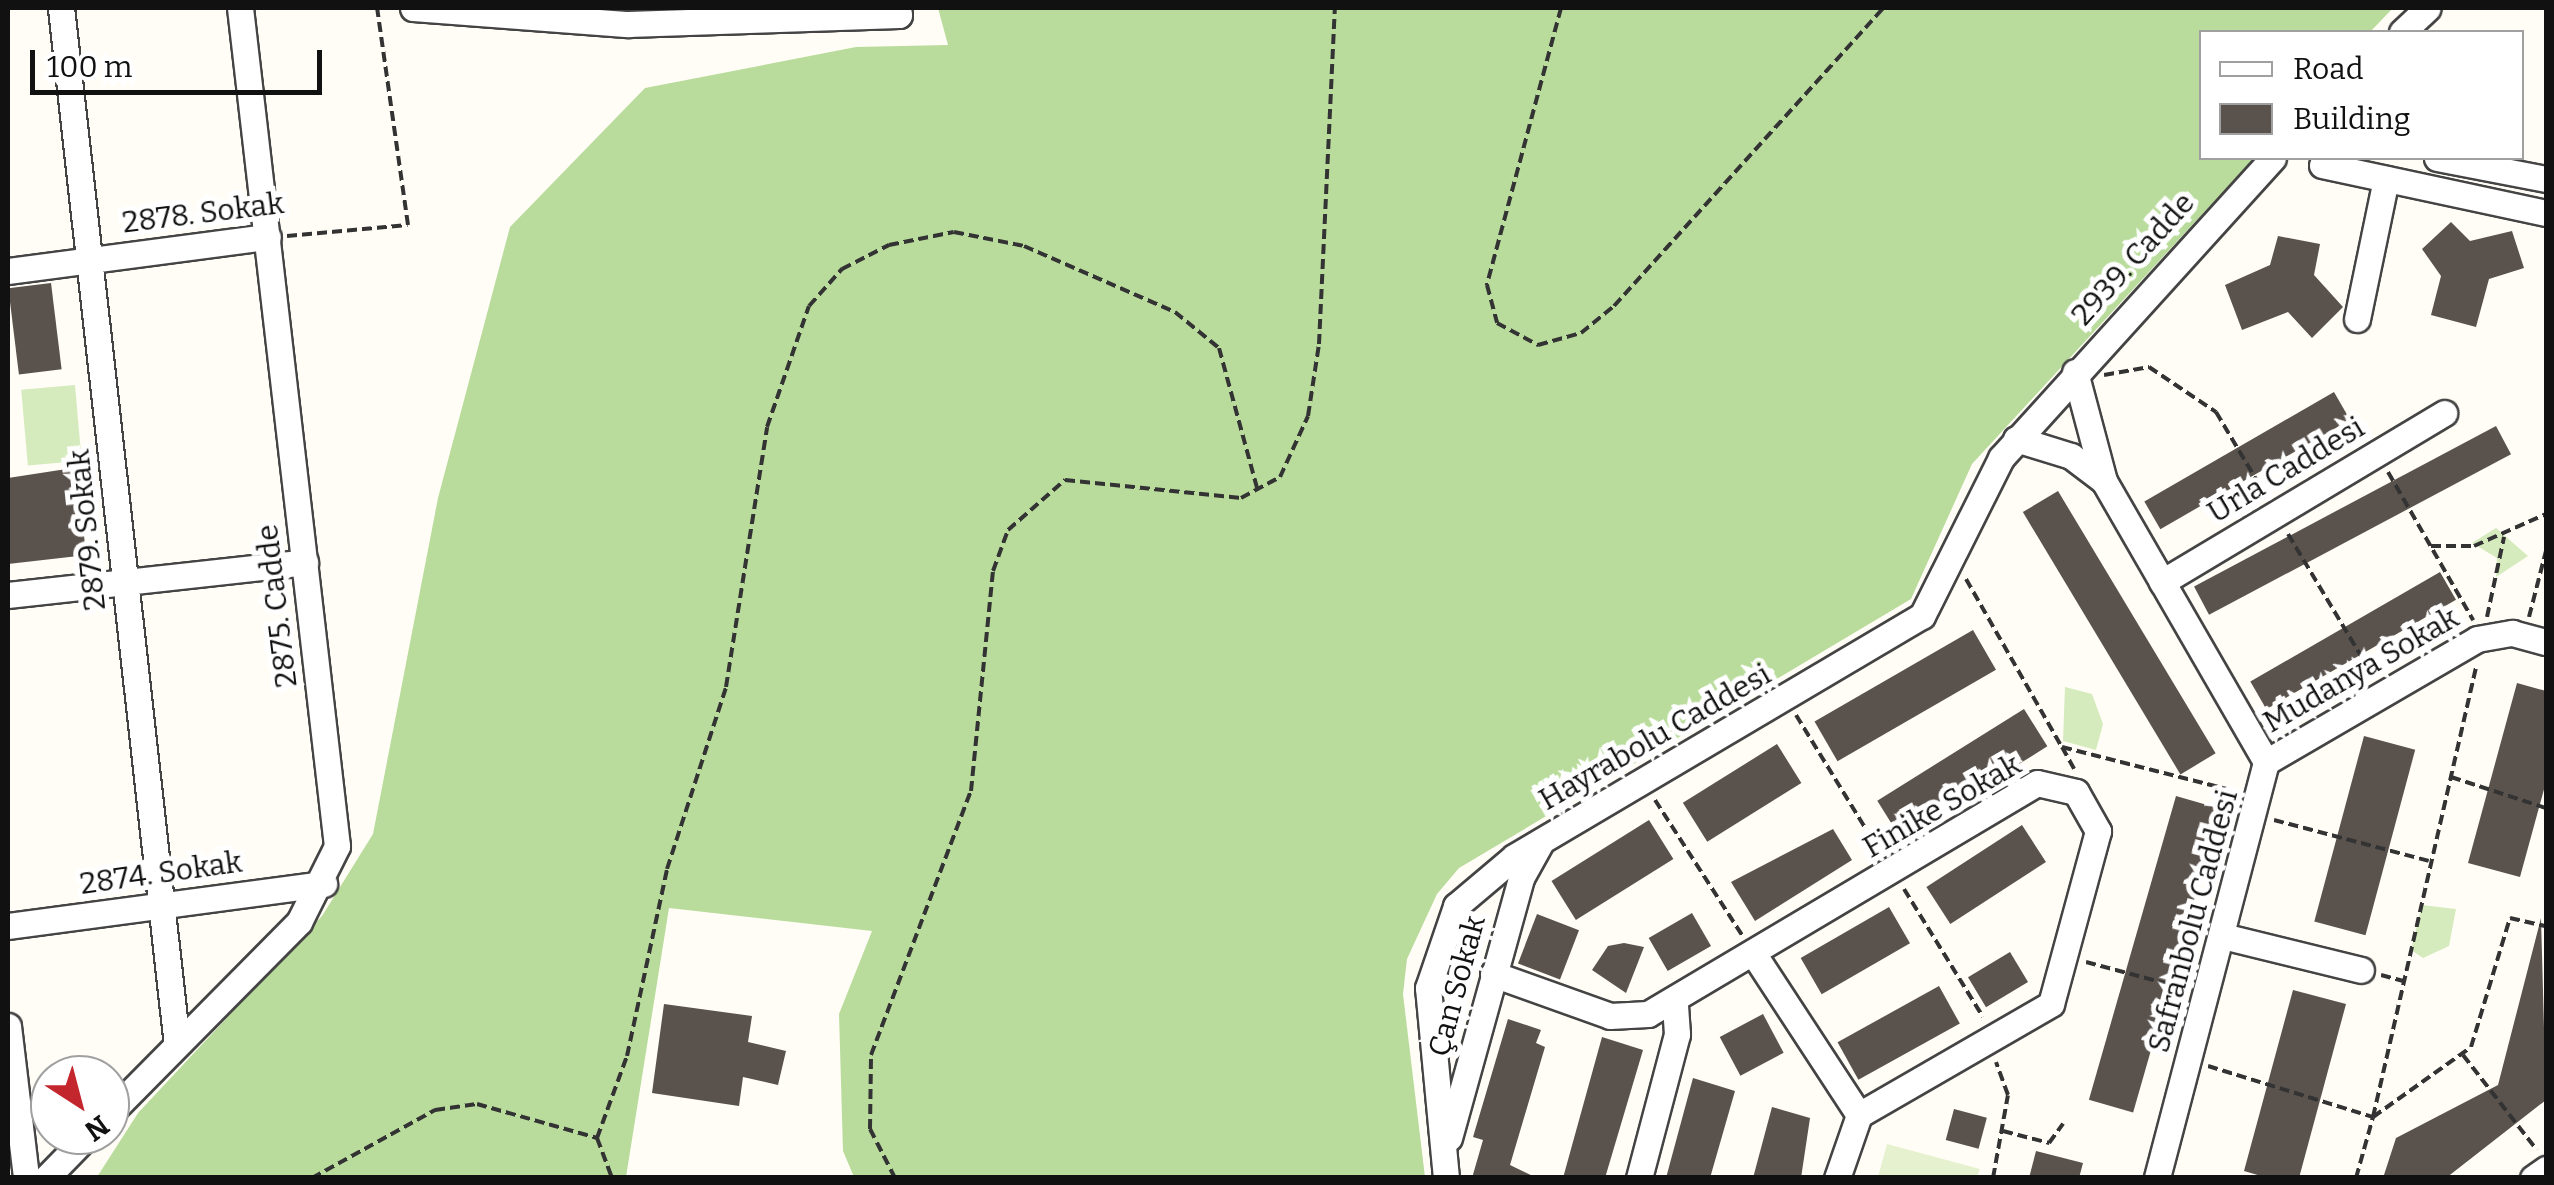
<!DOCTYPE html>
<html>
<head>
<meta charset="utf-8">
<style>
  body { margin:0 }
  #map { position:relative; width:2554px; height:1185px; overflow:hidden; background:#fffdf5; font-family:Bitter,serif }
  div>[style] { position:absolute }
  .green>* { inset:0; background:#d5ebbd; transform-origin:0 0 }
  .forest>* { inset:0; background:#b9dc9c }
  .pitch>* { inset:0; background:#e6f2cf }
  .building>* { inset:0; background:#5a524d; transform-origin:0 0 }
  .path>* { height:4px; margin-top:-2px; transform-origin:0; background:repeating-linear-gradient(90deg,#333 0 10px,transparent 0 15px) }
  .roads { filter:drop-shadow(2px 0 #444) drop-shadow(-2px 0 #444) drop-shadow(0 2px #444) drop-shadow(0 -2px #444) }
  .minor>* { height:25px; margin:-12.5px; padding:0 12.5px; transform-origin:12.5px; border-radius:12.5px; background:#fff }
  span { translate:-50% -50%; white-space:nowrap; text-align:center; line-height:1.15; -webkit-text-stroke:10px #fff; paint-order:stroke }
  .street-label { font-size:30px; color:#111 }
  .frame { position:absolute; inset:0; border:10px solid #111; pointer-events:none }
  .legend { position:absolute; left:2199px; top:30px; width:325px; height:130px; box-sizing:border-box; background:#fff; border:2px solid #a0a0a0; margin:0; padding:12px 18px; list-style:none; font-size:30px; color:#111 }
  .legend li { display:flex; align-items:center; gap:20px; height:50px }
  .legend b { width:50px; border:2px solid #a0a0a0 }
  .north { position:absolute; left:30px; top:1055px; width:100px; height:100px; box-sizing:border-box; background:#fff; border:2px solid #a0a0a0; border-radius:50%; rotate:144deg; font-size:28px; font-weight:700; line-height:40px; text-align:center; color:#111 }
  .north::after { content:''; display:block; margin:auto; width:35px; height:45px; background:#c4262e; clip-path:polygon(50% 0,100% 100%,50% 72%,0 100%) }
  .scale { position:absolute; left:30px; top:50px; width:292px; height:45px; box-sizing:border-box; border:5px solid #111; border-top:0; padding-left:12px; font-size:30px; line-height:35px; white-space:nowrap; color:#111; -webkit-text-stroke:8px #fff; paint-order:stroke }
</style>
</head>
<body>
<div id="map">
  <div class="green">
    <div style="left:75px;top:385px;width:76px;height:54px;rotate:85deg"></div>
    <div style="clip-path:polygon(2496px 528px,2528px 556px,2496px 577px,2497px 558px,2472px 543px)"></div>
    <div style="clip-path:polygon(2065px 687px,2092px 694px,2103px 724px,2096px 750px,2063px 741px)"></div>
    <div style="clip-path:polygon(2422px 905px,2456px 909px,2449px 946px,2423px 958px,2411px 950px)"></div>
  </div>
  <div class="forest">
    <div style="clip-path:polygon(938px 8px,2393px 8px,2370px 32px,2202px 32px,2202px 158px,2254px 158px,1972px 464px,1911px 599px,1459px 868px,1437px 894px,1407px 959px,1403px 994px,1425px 1177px,854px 1177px,843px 1151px,839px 1014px,872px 931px,669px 908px,626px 1177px,97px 1177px,138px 1113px,322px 916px,373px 834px,438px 498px,510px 227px,645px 88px,856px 47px,948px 45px)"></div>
  </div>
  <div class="pitch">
    <div style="clip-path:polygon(1887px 1144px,1980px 1169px,1977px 1177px,1878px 1177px)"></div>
  </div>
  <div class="building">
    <div style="clip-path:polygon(2451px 222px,2470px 241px,2512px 231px,2524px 268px,2489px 279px,2476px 327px,2431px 315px,2441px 276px,2422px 249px)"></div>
    <div style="clip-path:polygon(2278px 236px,2320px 244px,2314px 275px,2343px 307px,2312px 338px,2288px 312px,2242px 330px,2225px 285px,2270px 265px)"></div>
    <div style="left:51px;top:283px;width:87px;height:43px;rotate:83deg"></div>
    <div style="left:2334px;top:392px;width:32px;height:219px;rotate:60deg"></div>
    <div style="left:2496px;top:426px;width:32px;height:342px;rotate:62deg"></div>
    <div style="clip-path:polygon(73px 468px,87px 555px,8px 564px,8px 478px)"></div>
    <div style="left:2058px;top:491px;width:306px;height:41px;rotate:59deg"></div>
    <div style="left:2440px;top:572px;width:32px;height:219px;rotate:60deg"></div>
    <div style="left:1973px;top:630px;width:46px;height:183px;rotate:60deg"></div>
    <div style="clip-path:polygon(2517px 683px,2546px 691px,2546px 782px,2520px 877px,2468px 863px)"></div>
    <div style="left:2024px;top:709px;width:44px;height:173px;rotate:58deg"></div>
    <div style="left:2364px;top:736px;width:53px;height:192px;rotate:15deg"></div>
    <div style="left:1777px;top:744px;width:46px;height:111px;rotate:58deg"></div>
    <div style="left:2176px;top:796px;width:46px;height:316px;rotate:16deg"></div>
    <div style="left:1649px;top:820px;width:46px;height:115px;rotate:58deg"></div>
    <div style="left:2022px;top:825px;width:44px;height:114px;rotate:57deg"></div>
    <div style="clip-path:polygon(1833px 829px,1852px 860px,1755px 921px,1731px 882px)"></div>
    <div style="left:1889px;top:907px;width:42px;height:102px;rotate:60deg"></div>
    <div style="left:1692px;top:913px;width:38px;height:50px;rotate:60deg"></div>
    <div style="left:1537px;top:914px;width:45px;height:53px;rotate:21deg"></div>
    <div style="clip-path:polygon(2541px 918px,2546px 1100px,2446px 1178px,2383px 1178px,2396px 1138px,2498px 1085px)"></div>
    <div style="clip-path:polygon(1624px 943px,1644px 947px,1626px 993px,1592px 970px,1608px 946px)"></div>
    <div style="left:2010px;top:952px;width:35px;height:49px;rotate:59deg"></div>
    <div style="left:1939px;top:986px;width:43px;height:116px;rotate:61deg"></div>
    <div style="clip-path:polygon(2293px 990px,2346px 1004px,2299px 1178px,2268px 1178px,2244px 1171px)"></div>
    <div style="clip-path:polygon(664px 1004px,752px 1016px,748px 1042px,786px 1051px,778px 1085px,743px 1077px,739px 1106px,652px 1093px)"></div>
    <div style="left:1763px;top:1014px;width:44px;height:49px;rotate:62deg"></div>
    <div style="clip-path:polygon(1508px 1019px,1541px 1030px,1536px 1043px,1545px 1047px,1510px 1165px,1537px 1178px,1472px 1178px,1483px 1140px,1473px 1137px)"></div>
    <div style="clip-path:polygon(1602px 1037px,1643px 1050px,1605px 1178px,1563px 1178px)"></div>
    <div style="clip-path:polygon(1693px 1078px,1735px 1091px,1710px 1178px,1666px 1178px)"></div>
    <div style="clip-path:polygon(1772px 1107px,1810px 1118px,1801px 1178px,1753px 1178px)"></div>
    <div style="left:1954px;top:1109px;width:34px;height:32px;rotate:15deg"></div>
    <div style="clip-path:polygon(2036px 1151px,2083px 1163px,2079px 1178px,2029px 1178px)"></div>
  </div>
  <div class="path">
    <div style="left:1561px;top:8px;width:287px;rotate:105deg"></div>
    <div style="left:1487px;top:285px;width:39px;rotate:75deg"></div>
    <div style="left:1497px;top:323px;width:47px;rotate:28.2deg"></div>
    <div style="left:1538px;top:345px;width:45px;rotate:-15.6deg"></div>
    <div style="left:1581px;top:333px;width:43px;rotate:-39.3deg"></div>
    <div style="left:1614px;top:306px;width:401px;rotate:-47.9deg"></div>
    <div style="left:287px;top:236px;width:121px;rotate:-5.2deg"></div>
    <div style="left:408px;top:225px;width:219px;rotate:-98.1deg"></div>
    <div style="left:2104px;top:375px;width:46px;rotate:-10.1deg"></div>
    <div style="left:2149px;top:367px;width:81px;rotate:33.9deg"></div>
    <div style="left:2216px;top:412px;width:98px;rotate:59.2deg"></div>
    <div style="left:2388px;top:472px;width:171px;rotate:60.1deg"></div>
    <div style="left:2288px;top:534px;width:165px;rotate:59.1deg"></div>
    <div style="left:2431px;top:546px;width:43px"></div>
    <div style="left:2474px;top:546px;width:79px;rotate:-24deg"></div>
    <div style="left:1966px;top:579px;width:193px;rotate:60.3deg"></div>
    <div style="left:2062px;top:747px;width:178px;rotate:14.3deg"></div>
    <div style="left:2487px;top:617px;width:82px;rotate:-78deg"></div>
    <div style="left:2529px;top:617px;width:68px;rotate:-75.6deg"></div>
    <div style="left:1796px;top:715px;width:161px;rotate:58.5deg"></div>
    <div style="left:2062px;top:747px;width:25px;rotate:61deg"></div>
    <div style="left:2451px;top:777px;width:100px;rotate:18.1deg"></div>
    <div style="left:1655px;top:800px;width:161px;rotate:57.2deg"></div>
    <div style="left:2274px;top:820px;width:160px;rotate:14.8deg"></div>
    <div style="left:1904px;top:889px;width:150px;rotate:58.3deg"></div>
    <div style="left:2086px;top:962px;width:100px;rotate:15deg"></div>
    <div style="left:2381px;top:975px;width:24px;rotate:15deg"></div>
    <div style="left:2463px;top:1055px;width:120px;rotate:52.1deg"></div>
    <div style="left:2208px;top:1066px;width:173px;rotate:17.2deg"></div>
    <div style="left:2373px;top:1117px;width:463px;rotate:-77.1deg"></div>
    <div style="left:2003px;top:1131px;width:48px;rotate:14.6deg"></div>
    <div style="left:2049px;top:1143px;width:24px;rotate:-54deg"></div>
    <div style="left:597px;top:1138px;width:87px;rotate:-69.9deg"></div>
    <div style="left:627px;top:1056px;width:191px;rotate:-77.9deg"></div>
    <div style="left:667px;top:869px;width:191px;rotate:-72deg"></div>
    <div style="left:726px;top:687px;width:263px;rotate:-81deg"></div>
    <div style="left:767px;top:427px;width:128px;rotate:-70.9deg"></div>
    <div style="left:809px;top:306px;width:50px;rotate:-48.3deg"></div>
    <div style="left:842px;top:269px;width:53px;rotate:-27.1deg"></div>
    <div style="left:889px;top:245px;width:66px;rotate:-11.3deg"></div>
    <div style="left:954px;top:232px;width:71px;rotate:11.3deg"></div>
    <div style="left:1024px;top:246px;width:165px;rotate:23.6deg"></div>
    <div style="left:1175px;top:312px;width:57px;rotate:39.3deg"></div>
    <div style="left:1219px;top:348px;width:149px;rotate:74.8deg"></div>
    <div style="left:597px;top:1138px;width:43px;rotate:69.4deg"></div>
    <div style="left:312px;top:1178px;width:141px;rotate:-28.9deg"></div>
    <div style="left:435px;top:1110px;width:42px;rotate:-8.1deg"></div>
    <div style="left:477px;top:1104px;width:125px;rotate:15.8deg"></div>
    <div style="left:895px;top:1178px;width:55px;rotate:-117deg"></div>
    <div style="left:870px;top:1129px;width:74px;rotate:-89.2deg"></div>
    <div style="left:871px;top:1055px;width:282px;rotate:-69.3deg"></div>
    <div style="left:971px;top:791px;width:221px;rotate:-84.3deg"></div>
    <div style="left:993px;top:571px;width:44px;rotate:-69.9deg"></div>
    <div style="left:1008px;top:530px;width:76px;rotate:-41.3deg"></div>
    <div style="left:1065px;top:480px;width:177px;rotate:5.8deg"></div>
    <div style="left:1241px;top:498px;width:44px;rotate:-28.3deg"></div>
    <div style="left:1280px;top:477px;width:67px;rotate:-65.3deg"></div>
    <div style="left:1308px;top:416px;width:73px;rotate:-81.3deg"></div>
    <div style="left:1319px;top:344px;width:336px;rotate:-87.3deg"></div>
    <div style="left:1993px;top:1178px;width:84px;rotate:-79.8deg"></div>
    <div style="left:2008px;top:1095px;width:35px;rotate:-110deg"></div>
    <div style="left:2356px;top:1178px;width:63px;rotate:-74.4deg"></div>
    <div style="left:2373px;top:1117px;width:120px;rotate:-35.5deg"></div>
    <div style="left:2471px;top:1047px;width:135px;rotate:-73.2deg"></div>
    <div style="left:2510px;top:918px;width:37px;rotate:13deg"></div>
  </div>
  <div class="roads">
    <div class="minor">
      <div style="left:61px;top:8px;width:1043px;rotate:83.62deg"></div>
      <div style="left:413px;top:8px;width:216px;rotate:4.3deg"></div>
      <div style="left:628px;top:24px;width:271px;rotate:-1.9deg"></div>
      <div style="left:899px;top:15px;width:7px;rotate:-98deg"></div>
      <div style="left:2402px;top:32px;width:35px;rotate:-43deg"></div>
      <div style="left:2437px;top:158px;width:111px;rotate:10.9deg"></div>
      <div style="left:2322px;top:165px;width:229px;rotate:12.1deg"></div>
      <div style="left:8px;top:271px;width:262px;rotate:-7.5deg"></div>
      <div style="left:2357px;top:319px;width:143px;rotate:-78.3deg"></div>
      <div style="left:2075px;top:372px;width:113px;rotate:75.1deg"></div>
      <div style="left:2104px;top:481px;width:324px;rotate:60deg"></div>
      <div style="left:2266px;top:762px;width:430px;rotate:104.7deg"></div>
      <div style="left:2016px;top:439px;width:58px;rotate:17.2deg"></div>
      <div style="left:2071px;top:456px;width:41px;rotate:37.1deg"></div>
      <div style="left:2162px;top:582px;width:329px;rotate:-30.9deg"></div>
      <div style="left:8px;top:595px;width:299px;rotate:-6.3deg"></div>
      <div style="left:2266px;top:762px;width:244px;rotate:-30.2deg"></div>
      <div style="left:2477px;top:639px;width:36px;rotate:-10deg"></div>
      <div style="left:2512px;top:633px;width:35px;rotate:15deg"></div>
      <div style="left:8px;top:926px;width:319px;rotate:-7.6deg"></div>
      <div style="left:2223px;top:936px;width:142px;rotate:13.8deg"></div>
      <div style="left:1755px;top:956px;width:190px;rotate:56.8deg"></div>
      <div style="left:1859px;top:1115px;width:67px;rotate:109.2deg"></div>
      <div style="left:1493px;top:974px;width:124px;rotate:19.7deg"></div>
      <div style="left:1610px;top:1016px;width:38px;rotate:-3deg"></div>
      <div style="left:1648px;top:1014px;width:452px;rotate:-30.7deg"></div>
      <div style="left:2037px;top:783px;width:40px;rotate:13deg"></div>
      <div style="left:2076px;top:792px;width:45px;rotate:60.6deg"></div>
      <div style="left:2098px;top:831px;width:179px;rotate:105.2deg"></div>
      <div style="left:2051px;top:1004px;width:222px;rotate:150deg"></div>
      <div style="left:8px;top:1026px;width:153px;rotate:83.2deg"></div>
      <div style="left:110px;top:1113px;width:269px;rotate:-45.3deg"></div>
      <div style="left:299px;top:922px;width:85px;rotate:-63.4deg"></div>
      <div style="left:337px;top:846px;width:844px;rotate:-96.6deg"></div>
      <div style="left:1449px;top:1138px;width:270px;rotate:-74.5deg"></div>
      <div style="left:1521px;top:878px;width:39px;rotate:-61deg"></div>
      <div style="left:46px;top:1178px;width:60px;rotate:-45.7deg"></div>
      <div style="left:1446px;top:1178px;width:191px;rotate:-95.4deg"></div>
      <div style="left:1428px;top:988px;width:87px;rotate:-71.1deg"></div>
      <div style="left:1456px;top:906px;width:76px;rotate:-40.2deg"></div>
      <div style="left:1514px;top:857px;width:474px;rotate:-30.6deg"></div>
      <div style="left:1922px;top:616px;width:177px;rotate:-63.4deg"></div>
      <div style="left:2001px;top:458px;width:405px;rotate:-47.8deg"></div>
      <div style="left:1639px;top:1178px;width:149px;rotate:-75.2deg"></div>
      <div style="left:1677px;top:1034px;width:32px;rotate:-94deg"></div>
      <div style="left:2533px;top:1178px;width:16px;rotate:-35deg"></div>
    </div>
  </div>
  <div class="street-label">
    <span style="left:203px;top:213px;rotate:-7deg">2878. Sokak</span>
    <span style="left:2133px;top:259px;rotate:-48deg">2939. Cadde</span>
    <span style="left:2286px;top:470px;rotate:-31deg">Urla Caddesi</span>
    <span style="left:87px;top:530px;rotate:-96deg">2879. Sokak</span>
    <span style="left:277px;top:606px;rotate:-97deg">2875. Cadde</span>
    <span style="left:2361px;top:670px;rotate:-30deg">Mudanya Sokak</span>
    <span style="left:1655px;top:737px;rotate:-30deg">Hayrabolu Caddesi</span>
    <span style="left:1942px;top:806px;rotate:-30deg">Finike Sokak</span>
    <span style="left:161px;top:873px;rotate:-8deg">2874. Sokak</span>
    <span style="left:2193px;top:921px;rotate:-75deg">Safranbolu Caddesi</span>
    <span style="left:1457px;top:986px;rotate:-75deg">Çan Sokak</span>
  </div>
  <div class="frame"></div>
  <ul class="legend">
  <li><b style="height:12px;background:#fff"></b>Road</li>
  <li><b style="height:28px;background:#5a524d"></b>Building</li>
  </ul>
  <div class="north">N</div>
  <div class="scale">100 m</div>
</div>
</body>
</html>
